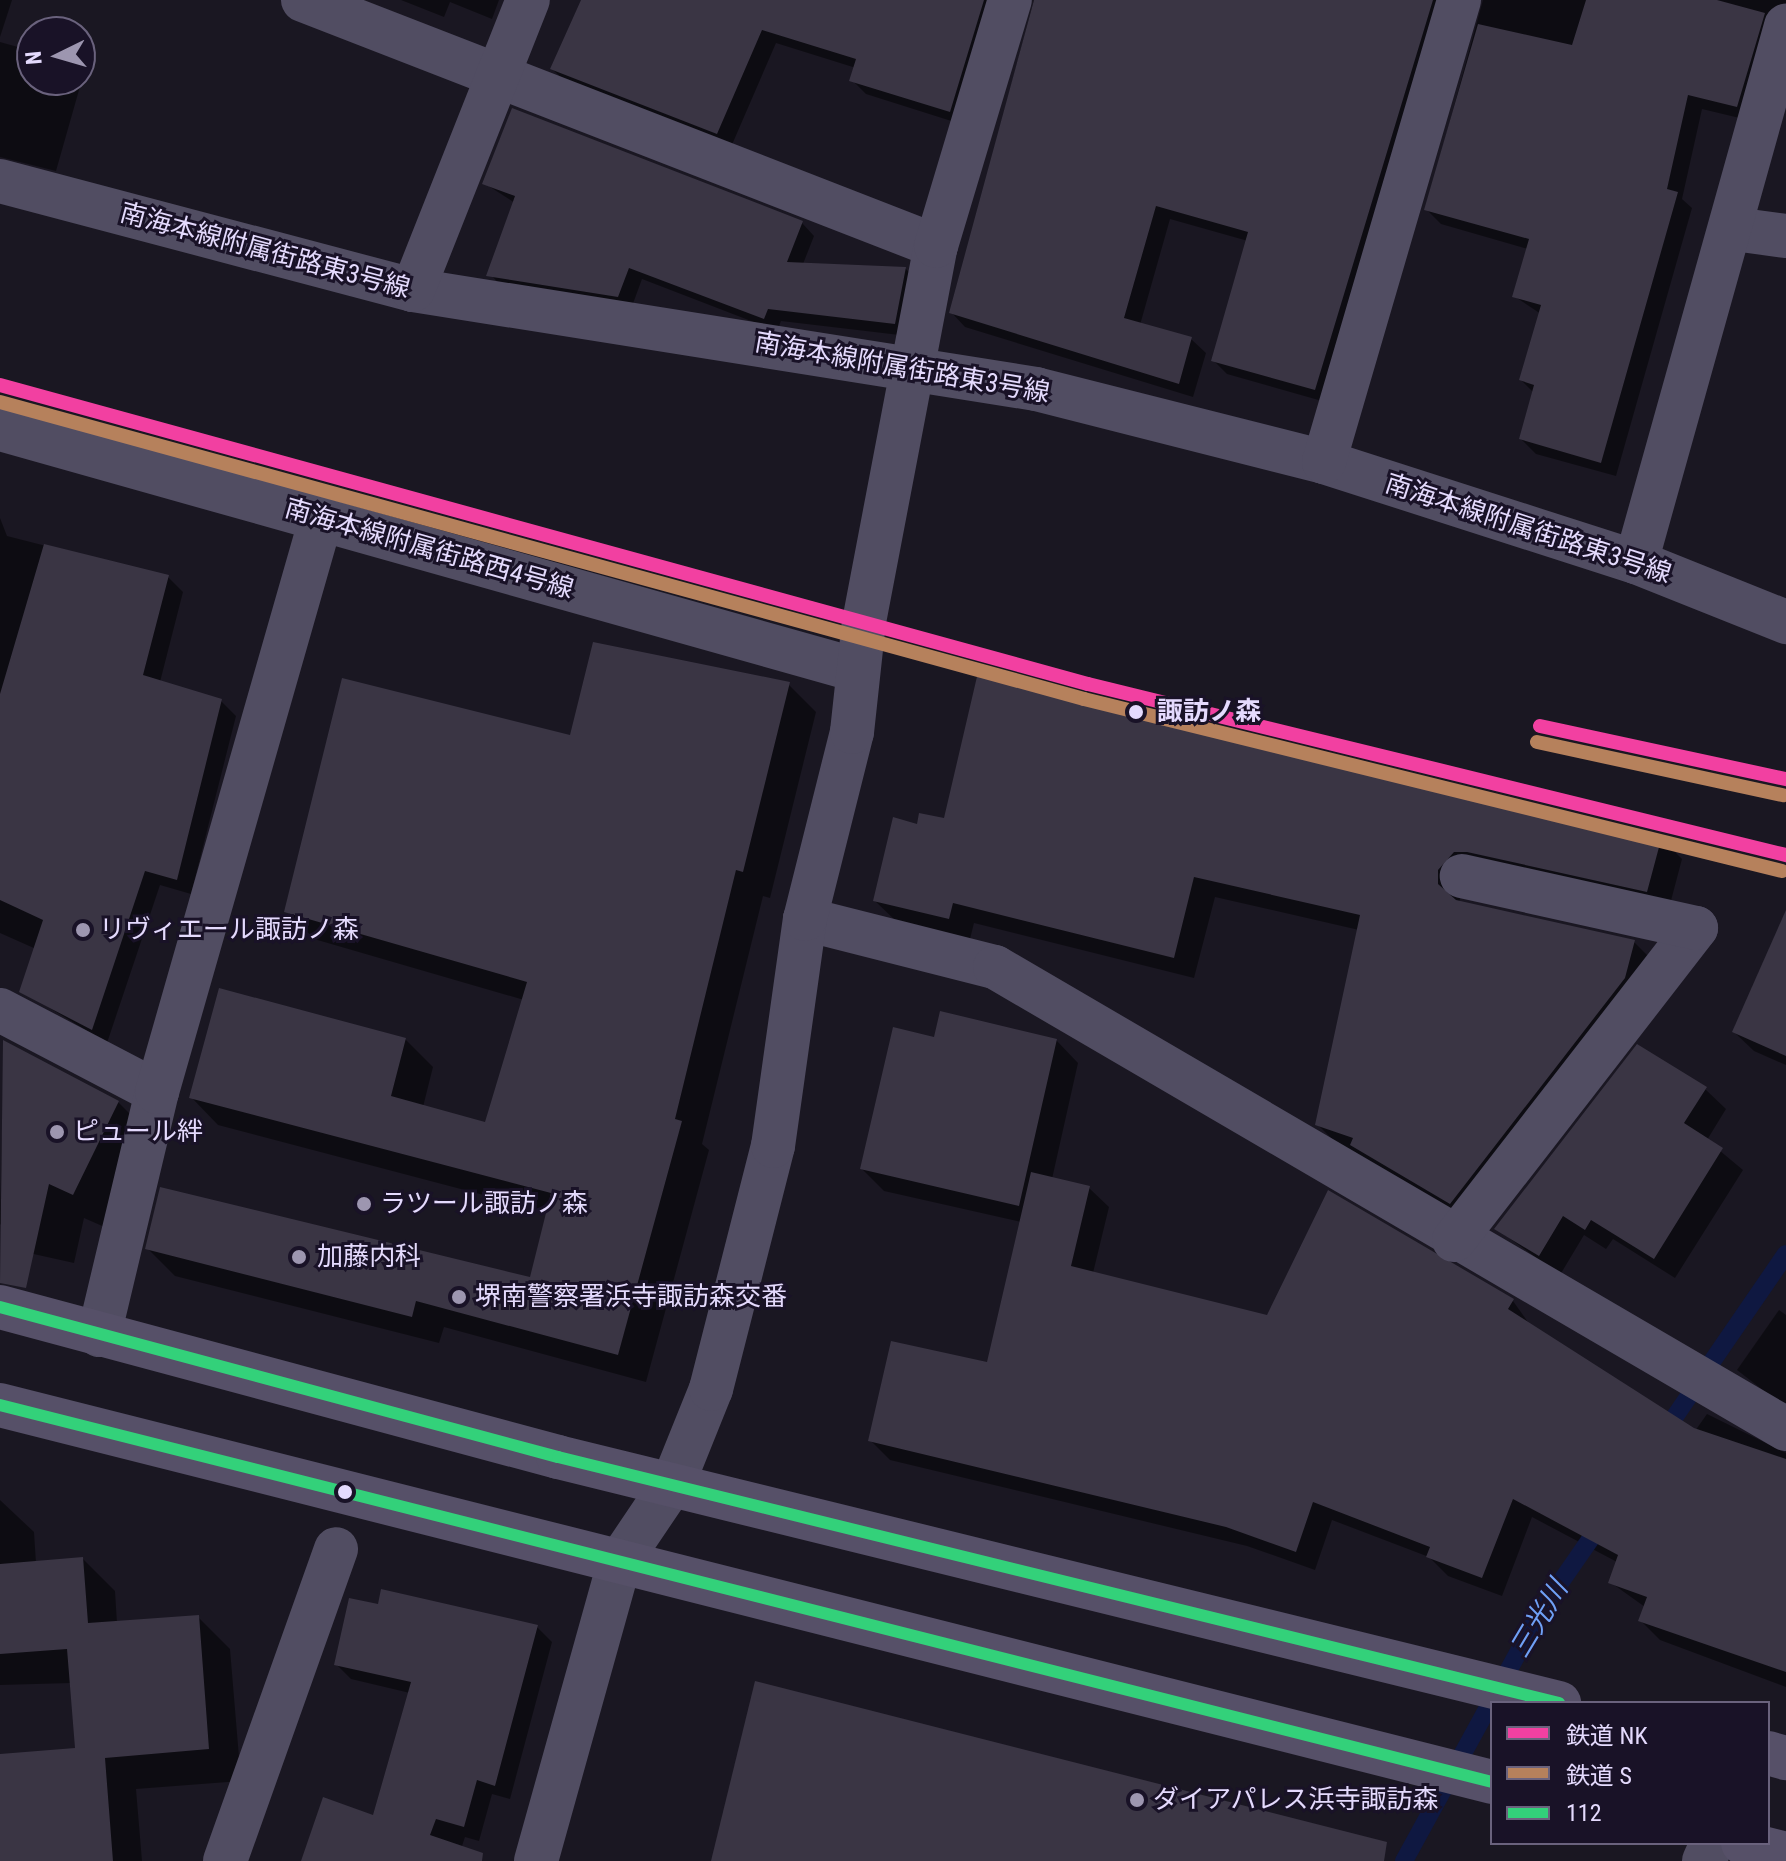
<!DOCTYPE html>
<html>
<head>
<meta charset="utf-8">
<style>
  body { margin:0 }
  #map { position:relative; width:1786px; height:1861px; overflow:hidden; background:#1a1722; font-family:"Roboto Condensed","Noto Sans JP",sans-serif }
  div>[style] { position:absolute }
  .shadow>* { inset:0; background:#0007 }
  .stream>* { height:18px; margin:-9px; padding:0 9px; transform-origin:9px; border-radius:9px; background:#0f1841 }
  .building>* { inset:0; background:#3a3544 }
  .minor>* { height:44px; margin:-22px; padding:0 22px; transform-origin:22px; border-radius:22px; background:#514d62 }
  .secondary>* { height:44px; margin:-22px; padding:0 22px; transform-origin:22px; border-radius:22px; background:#565068 }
  .bus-1>* { height:12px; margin:-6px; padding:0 6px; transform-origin:6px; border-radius:6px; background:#33d17a }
  .rail-1>* { height:14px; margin:-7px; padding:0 7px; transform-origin:7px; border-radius:7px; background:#f240a1 }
  .rail-2>* { height:14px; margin:-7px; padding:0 7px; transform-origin:7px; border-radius:7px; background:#b6815c }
  .dots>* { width:22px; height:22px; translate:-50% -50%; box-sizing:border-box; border:4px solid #191227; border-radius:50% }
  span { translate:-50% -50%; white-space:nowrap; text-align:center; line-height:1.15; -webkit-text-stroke:6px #191227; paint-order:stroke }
  .street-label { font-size:26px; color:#e4dafd }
  .stop-label { font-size:26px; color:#e4dafd; font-weight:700 }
  .left { translate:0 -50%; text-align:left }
  .poi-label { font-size:26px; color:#e4dafd }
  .water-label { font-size:28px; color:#6fa0f6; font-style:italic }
  .legend { position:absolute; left:1490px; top:1701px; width:280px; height:144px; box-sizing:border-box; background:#191227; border:2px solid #6a627d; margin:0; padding:10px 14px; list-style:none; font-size:24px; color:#e4dafd }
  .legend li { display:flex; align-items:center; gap:16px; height:40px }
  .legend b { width:40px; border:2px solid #6a627d }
  .north { position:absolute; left:16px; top:16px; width:80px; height:80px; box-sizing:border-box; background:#191227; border:2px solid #6a627d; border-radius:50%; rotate:265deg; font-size:22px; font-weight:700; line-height:32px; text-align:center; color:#e4dafd }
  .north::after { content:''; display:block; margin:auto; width:28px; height:36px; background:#9d96b0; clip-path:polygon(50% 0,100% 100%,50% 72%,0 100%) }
</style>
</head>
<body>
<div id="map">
  <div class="shadow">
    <div style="clip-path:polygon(0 0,12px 0,0 37px)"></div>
    <div style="clip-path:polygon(401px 0,499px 0,492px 19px,450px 2px,444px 17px)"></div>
    <div style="clip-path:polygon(583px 0,1007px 0,964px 125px,866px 94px,852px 80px,856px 68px,776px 43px,731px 147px,567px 83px,552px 69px)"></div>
    <div style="clip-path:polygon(1034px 0,1455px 0,1329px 403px,1227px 374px,1213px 360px,1248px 241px,1170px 219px,1140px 325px,1191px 339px,1206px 353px,1193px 397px,965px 327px,951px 312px)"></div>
    <div style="clip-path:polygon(1483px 0,1786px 0,1786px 25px,1752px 121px,1702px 109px,1682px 199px,1692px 208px,1616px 476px,1536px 454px,1521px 439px,1534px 393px,1521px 380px,1541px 314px,1514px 296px,1528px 249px,1441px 224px,1426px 209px)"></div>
    <div style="clip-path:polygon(0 42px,32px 51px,32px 80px,83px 76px,56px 171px,0 157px)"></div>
    <div style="clip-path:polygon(484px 183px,802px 223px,814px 236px,803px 264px,906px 269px,918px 282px,908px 336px,781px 321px,777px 331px,642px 279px,631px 309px,504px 289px,492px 276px,515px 203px)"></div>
    <div style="clip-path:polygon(0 518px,7px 536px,168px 577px,183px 592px,160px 682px,221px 701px,236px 716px,191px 894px,160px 885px,107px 1043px,22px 991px,36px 949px,0 933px)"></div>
    <div style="clip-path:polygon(788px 684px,816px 712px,770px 898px,763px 896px,702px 1144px,709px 1150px,646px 1382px,444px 1327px,439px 1343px,175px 1276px,147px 1248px,531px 1279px,548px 1212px,218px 1125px,191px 1097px,405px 1039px,433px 1067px,423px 1107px,486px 1124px,524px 1000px,314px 939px,287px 911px,572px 737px)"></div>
    <div style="clip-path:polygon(945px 821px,1661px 838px,1682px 859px,1668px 912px,1464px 881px,1459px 903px,1634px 942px,1655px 963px,1472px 1224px,1339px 1146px,1317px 1124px,1359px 930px,1215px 897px,1194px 978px,974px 923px,970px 939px,897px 922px,875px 901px,919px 826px)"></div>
    <div style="clip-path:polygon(1786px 972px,1786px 1065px,1754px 1051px,1734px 1032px)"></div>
    <div style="clip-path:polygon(936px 1040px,1056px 1040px,1078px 1063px,1052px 1179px,1089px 1188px,1109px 1207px,1093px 1273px,1268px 1317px,1513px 1301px,1530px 1325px,1695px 1431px,1707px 1414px,1786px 1453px,1786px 1687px,1660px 1640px,1640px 1620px,1645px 1607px,1610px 1582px,1617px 1562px,1532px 1517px,1502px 1596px,1448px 1576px,1429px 1557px,1332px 1520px,1315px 1570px,1247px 1546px,890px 1460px,870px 1440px,988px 1365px,1021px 1222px,884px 1191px,862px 1169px)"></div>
    <div style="clip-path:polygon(4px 1043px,118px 1102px,154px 1138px,109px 1229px,84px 1218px,74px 1263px,29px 1253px,0 1224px)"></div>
    <div style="clip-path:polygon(1705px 1089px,1726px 1109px,1707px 1140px,1743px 1170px,1675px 1278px,1613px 1239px,1606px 1249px,1584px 1235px,1560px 1275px,1497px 1229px)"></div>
    <div style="clip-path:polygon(1779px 1310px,1786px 1315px,1786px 1408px,1737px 1370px)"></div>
    <div style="clip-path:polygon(0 1500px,34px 1532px,36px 1563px,83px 1559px,115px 1591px,117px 1623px,198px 1617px,230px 1649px,241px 1781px,136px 1789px,142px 1861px,0 1861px,0 1756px,77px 1750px,72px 1683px,0 1685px)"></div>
    <div style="clip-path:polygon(537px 1627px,552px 1642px,510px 1799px,492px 1794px,479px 1841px,465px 1837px,457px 1861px,303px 1861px,374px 1817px,410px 1693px,351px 1679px,336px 1664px)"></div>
  </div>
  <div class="stream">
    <div style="left:1711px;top:1363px;width:132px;rotate:-55.5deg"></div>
    <div style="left:1663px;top:1434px;width:53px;rotate:-55.7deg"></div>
    <div style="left:1404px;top:1861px;width:287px;rotate:-61.3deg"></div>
    <div style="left:1542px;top:1609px;width:107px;rotate:-55.3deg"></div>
  </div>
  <div class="building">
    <div style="clip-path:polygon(581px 0,984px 0,950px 112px,849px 81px,856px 59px,762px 30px,717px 134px,550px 69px)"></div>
    <div style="clip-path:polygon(1034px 0,1433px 0,1315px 390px,1211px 361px,1248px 232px,1156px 206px,1124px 318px,1192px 337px,1179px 384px,949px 313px)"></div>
    <div style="clip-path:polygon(1586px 0,1717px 0,1765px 13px,1737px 107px,1688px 95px,1667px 189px,1678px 192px,1601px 463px,1519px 439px,1534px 385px,1519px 380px,1541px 305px,1512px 297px,1529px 239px,1424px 210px,1478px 24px,1572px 45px)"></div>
    <div style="clip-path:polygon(512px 108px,803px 221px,787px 262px,906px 267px,895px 324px,768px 309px,764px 319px,629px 268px,618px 297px,486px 276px,515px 196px,482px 184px)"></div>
    <div style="clip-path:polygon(44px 544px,169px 575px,143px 675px,222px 699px,177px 880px,145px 871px,92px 1030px,19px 992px,43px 920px,0 900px,0 694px)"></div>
    <div style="clip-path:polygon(593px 642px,790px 682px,743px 872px,736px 870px,675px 1119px,682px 1121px,618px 1355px,416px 1301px,412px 1317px,145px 1249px,160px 1187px,530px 1277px,551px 1193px,189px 1098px,219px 988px,406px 1038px,391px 1096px,485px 1122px,527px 982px,284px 912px,342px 678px,570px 735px)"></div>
    <div style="clip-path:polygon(979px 668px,1662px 836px,1647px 892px,1467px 852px,1454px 852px,1438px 870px,1438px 884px,1456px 900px,1635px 940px,1625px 978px,1450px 1204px,1350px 1145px,1353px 1138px,1315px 1125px,1360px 915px,1194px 877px,1174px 958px,953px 903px,949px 919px,873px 901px,893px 817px,917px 824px,919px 813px,944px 818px)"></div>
    <div style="clip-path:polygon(1786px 910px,1786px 1056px,1732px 1032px)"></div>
    <div style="clip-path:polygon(940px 1011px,1057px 1039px,1019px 1206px,860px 1169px,893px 1027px,934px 1037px)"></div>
    <div style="clip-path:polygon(3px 1040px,119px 1101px,73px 1195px,49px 1184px,26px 1288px,0 1283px)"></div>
    <div style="clip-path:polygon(1637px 1044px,1707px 1087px,1684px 1123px,1723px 1148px,1654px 1259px,1591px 1220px,1585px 1230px,1563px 1216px,1539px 1256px,1494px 1229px)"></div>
    <div style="clip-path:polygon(1031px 1172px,1090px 1186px,1071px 1266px,1267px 1315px,1328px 1190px,1514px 1299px,1508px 1309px,1694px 1428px,1786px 1459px,1786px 1672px,1638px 1621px,1647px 1597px,1608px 1583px,1618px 1555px,1513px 1499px,1482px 1578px,1426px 1557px,1430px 1547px,1313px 1502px,1296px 1552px,1226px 1527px,868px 1441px,891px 1341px,987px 1362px)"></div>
    <div style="clip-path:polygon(83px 1557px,88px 1623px,199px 1615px,209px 1749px,105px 1758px,113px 1861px,0 1861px,0 1754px,75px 1748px,67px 1649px,0 1654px,0 1564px)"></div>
    <div style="clip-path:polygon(381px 1589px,538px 1625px,495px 1786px,477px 1780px,464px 1827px,436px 1819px,430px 1835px,483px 1853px,482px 1861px,301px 1861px,323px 1797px,373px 1815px,411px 1682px,334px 1665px,349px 1598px,378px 1604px)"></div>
    <div style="clip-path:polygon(755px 1681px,1387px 1842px,1384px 1861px,711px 1861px)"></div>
  </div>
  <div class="minor">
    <div style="left:303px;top:0;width:679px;rotate:21.24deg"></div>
    <div style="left:0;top:181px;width:427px;rotate:14.8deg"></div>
    <div style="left:413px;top:290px;width:631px;rotate:9.03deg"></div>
    <div style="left:1036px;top:389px;width:297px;rotate:14.2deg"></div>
    <div style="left:1324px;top:462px;width:328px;rotate:17.8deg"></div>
    <div style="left:1636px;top:562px;width:162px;rotate:21.8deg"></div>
    <div style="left:1734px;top:229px;width:52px;rotate:7.7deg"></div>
    <div style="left:413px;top:290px;width:312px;rotate:-68.4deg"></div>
    <div style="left:0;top:429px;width:890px;rotate:15.71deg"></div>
    <div style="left:1324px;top:462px;width:481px;rotate:-73.7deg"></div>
    <div style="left:1636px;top:562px;width:557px;rotate:-74.37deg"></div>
    <div style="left:805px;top:919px;width:196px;rotate:14.2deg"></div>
    <div style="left:995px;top:967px;width:916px;rotate:30.29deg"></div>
    <div style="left:0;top:1010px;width:177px;rotate:27.6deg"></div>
    <div style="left:1454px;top:1240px;width:395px;rotate:-52.2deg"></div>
    <div style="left:1696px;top:928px;width:240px;rotate:-167.5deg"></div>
    <div style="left:99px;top:1335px;width:250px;rotate:-76.6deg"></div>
    <div style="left:157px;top:1092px;width:596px;rotate:-74.03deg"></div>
    <div style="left:225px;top:1861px;width:331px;rotate:-70.4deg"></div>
    <div style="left:536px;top:1861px;width:312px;rotate:-74.4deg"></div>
    <div style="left:620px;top:1561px;width:97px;rotate:-56deg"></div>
    <div style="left:674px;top:1481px;width:99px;rotate:-68.1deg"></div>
    <div style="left:711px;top:1389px;width:251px;rotate:-75.7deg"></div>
    <div style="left:773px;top:1146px;width:229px;rotate:-82deg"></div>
    <div style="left:805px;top:919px;width:193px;rotate:-75.9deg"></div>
    <div style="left:852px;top:732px;width:111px;rotate:-83.8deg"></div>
    <div style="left:864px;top:622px;width:383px;rotate:-79.2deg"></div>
    <div style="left:936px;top:246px;width:257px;rotate:-73.3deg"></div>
    <div style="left:1704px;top:1861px;width:20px;rotate:-66deg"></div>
  </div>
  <div class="secondary">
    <div style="left:0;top:1307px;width:578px;rotate:15.05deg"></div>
    <div style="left:558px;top:1457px;width:1031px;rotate:13.81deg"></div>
    <div style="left:0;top:1405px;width:1539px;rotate:14.18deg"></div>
    <div style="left:1768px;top:1753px;width:19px;rotate:16deg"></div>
    <div style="left:1743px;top:1843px;width:44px;rotate:14.3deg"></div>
  </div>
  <div class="bus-1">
    <div style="left:0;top:1307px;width:578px;rotate:15.05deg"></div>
    <div style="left:558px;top:1457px;width:1031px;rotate:13.81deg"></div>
    <div style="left:0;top:1405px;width:1539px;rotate:14.18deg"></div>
  </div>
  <div class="rail-1">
    <div style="left:0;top:385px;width:1128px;rotate:15.37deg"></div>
    <div style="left:1088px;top:684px;width:719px;rotate:13.77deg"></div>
    <div style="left:1540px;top:726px;width:252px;rotate:12.2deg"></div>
  </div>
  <div class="rail-2">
    <div style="left:0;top:402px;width:1124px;rotate:15.32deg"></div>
    <div style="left:1084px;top:699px;width:719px;rotate:13.84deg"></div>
    <div style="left:1537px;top:742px;width:252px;rotate:12.2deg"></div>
  </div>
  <div class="dots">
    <div style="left:1136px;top:712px;background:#e4dafd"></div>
    <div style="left:83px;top:930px;background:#9d96b0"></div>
    <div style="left:57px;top:1132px;background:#9d96b0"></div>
    <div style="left:364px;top:1204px;background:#9d96b0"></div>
    <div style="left:299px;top:1257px;background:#9d96b0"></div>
    <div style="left:459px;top:1297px;background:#9d96b0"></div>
    <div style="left:345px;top:1492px;background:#e4dafd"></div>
    <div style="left:1137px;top:1800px;background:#9d96b0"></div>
  </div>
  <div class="street-label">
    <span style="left:265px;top:251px;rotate:15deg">南海本線附属街路東3号線</span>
    <span style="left:902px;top:368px;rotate:10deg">南海本線附属街路東3号線</span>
    <span style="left:1528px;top:529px;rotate:18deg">南海本線附属街路東3号線</span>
    <span style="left:429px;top:549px;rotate:16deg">南海本線附属街路西4号線</span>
  </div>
  <div class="stop-label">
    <span class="left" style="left:1157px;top:712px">諏訪ノ森</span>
  </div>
  <div class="poi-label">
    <span class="left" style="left:99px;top:930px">リヴィエール諏訪ノ森</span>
    <span class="left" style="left:73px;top:1132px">ピュール絆</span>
    <span class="left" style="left:380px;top:1204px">ラツール諏訪ノ森</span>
    <span class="left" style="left:317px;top:1257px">加藤内科</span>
    <span class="left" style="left:475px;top:1297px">堺南警察署浜寺諏訪森交番</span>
    <span class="left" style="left:1153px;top:1800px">ダイアパレス浜寺諏訪森</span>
  </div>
  <div class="water-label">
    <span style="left:1539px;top:1619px;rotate:-59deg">三光川</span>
  </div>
  <ul class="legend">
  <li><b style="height:10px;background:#f240a1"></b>鉄道 NK</li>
  <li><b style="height:10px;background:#b6815c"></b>鉄道 S</li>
  <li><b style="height:10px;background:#33d17a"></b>112</li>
  </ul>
  <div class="north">N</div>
</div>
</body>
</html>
